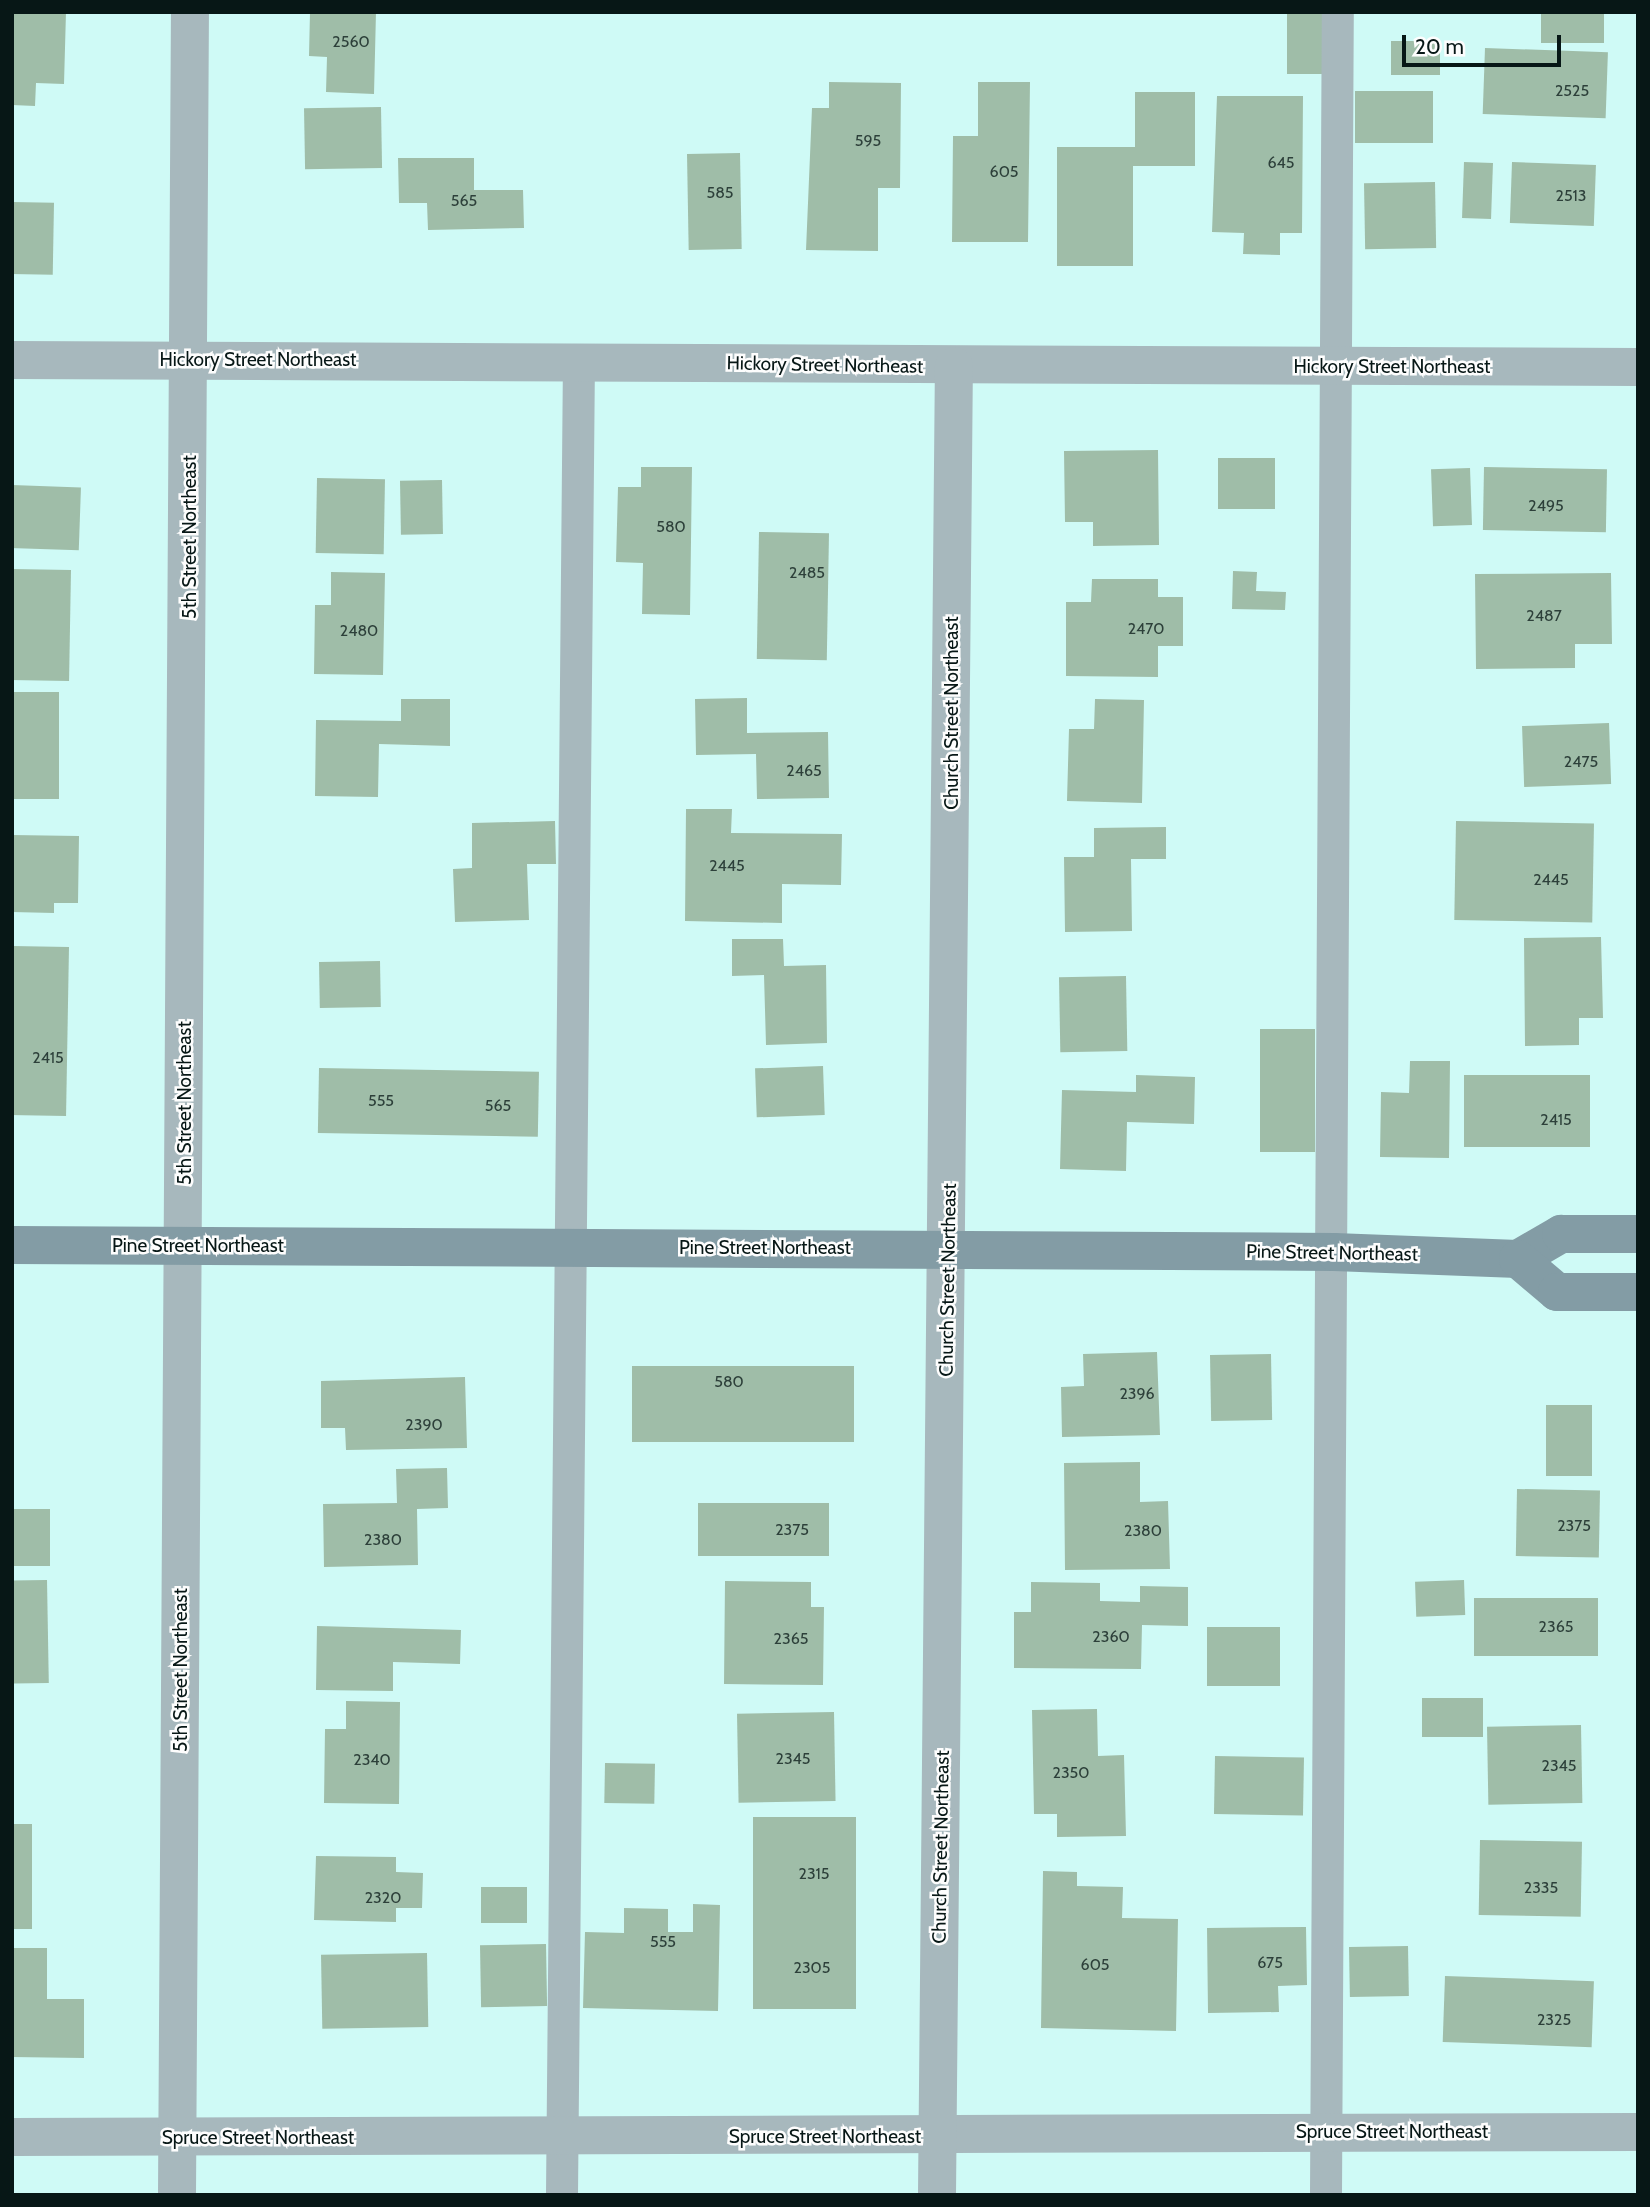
<!DOCTYPE html>
<html>
<head>
<meta charset="utf-8">
<style>
  body { margin:0 }
  #map { position:relative; width:1650px; height:2207px; overflow:hidden; background:#cffaf6; font-family:Cabin,sans-serif }
  div>[style] { position:absolute }
  .building>* { inset:0; background:#9fbda8; transform-origin:0 0 }
  .service>* { height:32px; margin:-16px; padding:0 16px; transform-origin:16px; border-radius:16px; background:#a7b8bd }
  .minor>* { height:38px; margin:-19px; padding:0 19px; transform-origin:19px; border-radius:19px; background:#a7b8bd }
  .secondary>* { height:38px; margin:-19px; padding:0 19px; transform-origin:19px; border-radius:19px; background:#839ca5 }
  span { translate:-50% -50%; white-space:nowrap; text-align:center; line-height:1.15; -webkit-text-stroke:5px #fdfdfd; paint-order:stroke }
  .number-label { font-size:16px; color:#2d403a }
  .number-label span { -webkit-text-stroke-width:0 }
  .street-label { font-size:19px; color:#071716 }
  .frame { position:absolute; inset:0; border:14px solid #071716; pointer-events:none }
  .scale { position:absolute; left:1402px; top:35px; width:159px; height:32px; box-sizing:border-box; border:4px solid #071716; border-top:0; padding-left:9px; font-size:21px; line-height:24px; white-space:nowrap; color:#071716; -webkit-text-stroke:5px #fdfdfd; paint-order:stroke }
</style>
</head>
<body>
<div id="map">
  <div class="building">
    <div style="clip-path:polygon(12px 12px,66px 12px,64px 84px,36px 83px,35px 106px,12px 105px)"></div>
    <div style="clip-path:polygon(310px 12px,376px 12px,374px 94px,326px 92px,327px 57px,309px 56px)"></div>
    <div style="left:1287px;top:12px;width:39px;height:62px"></div>
    <div style="left:1541px;top:12px;width:63px;height:31px"></div>
    <div style="left:1440px;top:41px;width:34px;height:49px;rotate:90deg"></div>
    <div style="left:1485px;top:48px;width:123px;height:66px;rotate:2deg"></div>
    <div style="clip-path:polygon(829px 82px,901px 83px,900px 188px,878px 188px,878px 251px,806px 250px,812px 108px,829px 108px)"></div>
    <div style="clip-path:polygon(978px 82px,1030px 82px,1028px 242px,952px 242px,953px 136px,978px 136px)"></div>
    <div style="left:1355px;top:91px;width:78px;height:52px"></div>
    <div style="clip-path:polygon(1135px 92px,1195px 92px,1195px 166px,1133px 166px,1133px 266px,1057px 266px,1057px 147px,1135px 147px)"></div>
    <div style="clip-path:polygon(1217px 96px,1303px 96px,1302px 233px,1280px 233px,1280px 255px,1243px 254px,1244px 233px,1212px 232px)"></div>
    <div style="left:381px;top:107px;width:61px;height:77px;rotate:89deg"></div>
    <div style="left:740px;top:153px;width:96px;height:53px;rotate:89deg"></div>
    <div style="clip-path:polygon(398px 158px,474px 158px,474px 190px,523px 190px,524px 228px,428px 230px,427px 203px,399px 203px)"></div>
    <div style="left:1464px;top:162px;width:29px;height:56px;rotate:2deg"></div>
    <div style="left:1512px;top:162px;width:84px;height:61px;rotate:2deg"></div>
    <div style="left:1435px;top:182px;width:66px;height:71px;rotate:89deg"></div>
    <div style="left:12px;top:202px;width:42px;height:72px;rotate:1deg"></div>
    <div style="clip-path:polygon(1158px 450px,1159px 545px,1093px 546px,1093px 522px,1065px 522px,1064px 451px)"></div>
    <div style="left:1275px;top:458px;width:51px;height:57px;rotate:90deg"></div>
    <div style="clip-path:polygon(641px 467px,692px 467px,690px 615px,642px 614px,643px 563px,616px 562px,618px 487px,641px 487px)"></div>
    <div style="left:1484px;top:467px;width:123px;height:63px;rotate:1deg"></div>
    <div style="left:1470px;top:468px;width:57px;height:39px;rotate:88deg"></div>
    <div style="left:317px;top:478px;width:68px;height:75px;rotate:1deg"></div>
    <div style="left:442px;top:480px;width:54px;height:42px;rotate:89deg"></div>
    <div style="left:12px;top:485px;width:69px;height:63px;rotate:2deg"></div>
    <div style="left:759px;top:532px;width:70px;height:127px;rotate:1deg"></div>
    <div style="left:12px;top:569px;width:59px;height:111px;rotate:1deg"></div>
    <div style="clip-path:polygon(1233px 571px,1257px 572px,1256px 591px,1286px 592px,1285px 610px,1232px 609px)"></div>
    <div style="clip-path:polygon(331px 572px,385px 573px,383px 675px,314px 674px,315px 605px,331px 605px)"></div>
    <div style="clip-path:polygon(1611px 573px,1612px 644px,1575px 644px,1575px 668px,1476px 669px,1475px 574px)"></div>
    <div style="clip-path:polygon(1092px 579px,1158px 579px,1158px 597px,1183px 597px,1183px 646px,1158px 646px,1158px 677px,1066px 676px,1066px 602px,1091px 602px)"></div>
    <div style="left:12px;top:692px;width:47px;height:107px"></div>
    <div style="clip-path:polygon(747px 698px,747px 733px,828px 732px,829px 798px,757px 799px,756px 754px,696px 755px,695px 699px)"></div>
    <div style="clip-path:polygon(401px 699px,450px 699px,450px 746px,379px 744px,378px 797px,315px 796px,316px 720px,401px 721px)"></div>
    <div style="clip-path:polygon(1095px 699px,1144px 700px,1142px 803px,1067px 801px,1069px 729px,1094px 729px)"></div>
    <div style="left:1609px;top:723px;width:61px;height:87px;rotate:88deg"></div>
    <div style="clip-path:polygon(686px 809px,732px 809px,731px 833px,842px 834px,841px 885px,782px 884px,782px 923px,685px 921px)"></div>
    <div style="clip-path:polygon(555px 821px,556px 864px,527px 864px,529px 920px,455px 922px,453px 869px,472px 868px,472px 823px)"></div>
    <div style="left:1456px;top:821px;width:138px;height:99px;rotate:1deg"></div>
    <div style="clip-path:polygon(1166px 827px,1166px 859px,1131px 859px,1132px 931px,1065px 932px,1064px 857px,1094px 857px,1094px 828px)"></div>
    <div style="clip-path:polygon(12px 835px,79px 836px,78px 903px,54px 903px,54px 913px,12px 912px)"></div>
    <div style="clip-path:polygon(1601px 937px,1603px 1018px,1579px 1018px,1579px 1045px,1525px 1046px,1524px 938px)"></div>
    <div style="clip-path:polygon(732px 939px,783px 939px,784px 966px,826px 965px,827px 1043px,766px 1045px,764px 975px,732px 976px)"></div>
    <div style="left:12px;top:946px;width:57px;height:169px;rotate:1deg"></div>
    <div style="left:380px;top:961px;width:46px;height:61px;rotate:89deg"></div>
    <div style="left:1126px;top:976px;width:75px;height:67px;rotate:89deg"></div>
    <div style="left:1260px;top:1029px;width:55px;height:123px"></div>
    <div style="clip-path:polygon(1410px 1061px,1450px 1061px,1449px 1158px,1380px 1157px,1381px 1092px,1409px 1093px)"></div>
    <div style="left:823px;top:1066px;width:49px;height:68px;rotate:88deg"></div>
    <div style="left:319px;top:1068px;width:220px;height:65px;rotate:1deg"></div>
    <div style="clip-path:polygon(1136px 1075px,1195px 1077px,1194px 1124px,1127px 1122px,1126px 1171px,1060px 1169px,1062px 1090px,1136px 1092px)"></div>
    <div style="left:1464px;top:1075px;width:126px;height:72px"></div>
    <div style="clip-path:polygon(1157px 1352px,1160px 1435px,1062px 1437px,1061px 1387px,1084px 1386px,1083px 1354px)"></div>
    <div style="left:1271px;top:1354px;width:66px;height:61px;rotate:89deg"></div>
    <div style="left:632px;top:1366px;width:222px;height:76px"></div>
    <div style="clip-path:polygon(465px 1377px,467px 1448px,346px 1450px,345px 1428px,321px 1428px,321px 1381px)"></div>
    <div style="left:1546px;top:1405px;width:46px;height:71px"></div>
    <div style="clip-path:polygon(1140px 1462px,1140px 1502px,1168px 1501px,1170px 1569px,1065px 1570px,1064px 1463px)"></div>
    <div style="clip-path:polygon(447px 1468px,448px 1508px,417px 1509px,418px 1565px,324px 1567px,323px 1504px,397px 1503px,396px 1469px)"></div>
    <div style="left:1517px;top:1489px;width:83px;height:67px;rotate:1deg"></div>
    <div style="left:698px;top:1503px;width:131px;height:53px"></div>
    <div style="left:12px;top:1509px;width:38px;height:57px"></div>
    <div style="left:47px;top:1580px;width:103px;height:35px;rotate:89deg"></div>
    <div style="left:1464px;top:1580px;width:35px;height:49px;rotate:88deg"></div>
    <div style="clip-path:polygon(725px 1581px,811px 1582px,811px 1607px,824px 1607px,823px 1685px,724px 1684px)"></div>
    <div style="clip-path:polygon(1031px 1582px,1100px 1583px,1100px 1601px,1140px 1602px,1140px 1586px,1188px 1587px,1188px 1626px,1142px 1625px,1141px 1669px,1014px 1668px,1014px 1612px,1031px 1612px)"></div>
    <div style="left:1474px;top:1598px;width:124px;height:58px"></div>
    <div style="clip-path:polygon(317px 1626px,461px 1630px,460px 1664px,393px 1662px,393px 1691px,316px 1690px)"></div>
    <div style="left:1280px;top:1627px;width:59px;height:73px;rotate:90deg"></div>
    <div style="left:1422px;top:1698px;width:61px;height:39px"></div>
    <div style="clip-path:polygon(346px 1701px,400px 1702px,399px 1804px,324px 1803px,325px 1729px,346px 1729px)"></div>
    <div style="clip-path:polygon(1097px 1709px,1098px 1756px,1124px 1755px,1126px 1836px,1057px 1837px,1057px 1814px,1034px 1814px,1032px 1710px)"></div>
    <div style="left:834px;top:1712px;width:89px;height:97px;rotate:89deg"></div>
    <div style="left:1581px;top:1725px;width:78px;height:94px;rotate:89deg"></div>
    <div style="left:1215px;top:1756px;width:89px;height:58px;rotate:1deg"></div>
    <div style="left:605px;top:1763px;width:50px;height:40px;rotate:1deg"></div>
    <div style="left:753px;top:1817px;width:103px;height:192px"></div>
    <div style="left:12px;top:1824px;width:20px;height:105px"></div>
    <div style="left:1480px;top:1840px;width:102px;height:75px;rotate:1deg"></div>
    <div style="clip-path:polygon(316px 1856px,396px 1857px,396px 1872px,423px 1873px,422px 1908px,396px 1908px,396px 1922px,314px 1920px)"></div>
    <div style="clip-path:polygon(1043px 1871px,1077px 1872px,1077px 1886px,1123px 1887px,1122px 1918px,1178px 1919px,1176px 2031px,1041px 2028px)"></div>
    <div style="left:527px;top:1887px;width:36px;height:46px;rotate:90deg"></div>
    <div style="clip-path:polygon(693px 1904px,720px 1905px,718px 2011px,583px 2008px,585px 1932px,624px 1933px,624px 1908px,668px 1909px,668px 1932px,693px 1932px)"></div>
    <div style="clip-path:polygon(1306px 1927px,1307px 1985px,1278px 1986px,1279px 2012px,1208px 2013px,1207px 1928px)"></div>
    <div style="left:546px;top:1944px;width:62px;height:66px;rotate:89deg"></div>
    <div style="left:1408px;top:1946px;width:50px;height:59px;rotate:89deg"></div>
    <div style="clip-path:polygon(12px 1948px,47px 1948px,47px 1999px,84px 1999px,84px 2058px,12px 2057px)"></div>
    <div style="left:427px;top:1953px;width:74px;height:106px;rotate:89deg"></div>
    <div style="left:1445px;top:1976px;width:149px;height:66px;rotate:2deg"></div>
  </div>
  <div class="service">
    <div style="left:562px;top:2195px;width:1833px;rotate:-89.47deg"></div>
    <div style="left:1326px;top:2195px;width:2183px;rotate:-89.69deg"></div>
  </div>
  <div class="minor">
    <div style="left:12px;top:360px;width:1626px;rotate:0.25deg"></div>
    <div style="left:12px;top:2137px;width:1626px;rotate:-0.18deg"></div>
    <div style="left:177px;top:2195px;width:2183px;rotate:-89.66deg"></div>
    <div style="left:937px;top:2195px;width:1829px;rotate:-89.47deg"></div>
  </div>
  <div class="secondary">
    <div style="left:12px;top:1245px;width:1322px;rotate:0.3deg"></div>
    <div style="left:1334px;top:1252px;width:184px;rotate:2.2deg"></div>
    <div style="left:1518px;top:1259px;width:50px;rotate:-30.2deg"></div>
    <div style="left:1561px;top:1234px;width:77px"></div>
    <div style="left:1518px;top:1259px;width:51px;rotate:40.2deg"></div>
    <div style="left:1557px;top:1292px;width:81px"></div>
  </div>
  <div class="number-label">
    <span style="left:351px;top:42px">2560</span>
    <span style="left:1572px;top:91px">2525</span>
    <span style="left:868px;top:141px">595</span>
    <span style="left:1281px;top:163px">645</span>
    <span style="left:1004px;top:172px">605</span>
    <span style="left:720px;top:193px">585</span>
    <span style="left:1571px;top:196px">2513</span>
    <span style="left:464px;top:201px">565</span>
    <span style="left:1546px;top:506px">2495</span>
    <span style="left:671px;top:527px">580</span>
    <span style="left:807px;top:573px">2485</span>
    <span style="left:1544px;top:616px">2487</span>
    <span style="left:1146px;top:629px">2470</span>
    <span style="left:359px;top:631px">2480</span>
    <span style="left:1581px;top:762px">2475</span>
    <span style="left:804px;top:771px">2465</span>
    <span style="left:727px;top:866px">2445</span>
    <span style="left:1551px;top:880px">2445</span>
    <span style="left:48px;top:1058px">2415</span>
    <span style="left:381px;top:1101px">555</span>
    <span style="left:498px;top:1106px">565</span>
    <span style="left:1556px;top:1120px">2415</span>
    <span style="left:729px;top:1382px">580</span>
    <span style="left:1137px;top:1394px">2396</span>
    <span style="left:424px;top:1425px">2390</span>
    <span style="left:1574px;top:1526px">2375</span>
    <span style="left:792px;top:1530px">2375</span>
    <span style="left:1143px;top:1531px">2380</span>
    <span style="left:383px;top:1540px">2380</span>
    <span style="left:1556px;top:1627px">2365</span>
    <span style="left:1111px;top:1637px">2360</span>
    <span style="left:791px;top:1639px">2365</span>
    <span style="left:793px;top:1759px">2345</span>
    <span style="left:372px;top:1760px">2340</span>
    <span style="left:1559px;top:1766px">2345</span>
    <span style="left:1071px;top:1773px">2350</span>
    <span style="left:814px;top:1874px">2315</span>
    <span style="left:1541px;top:1888px">2335</span>
    <span style="left:383px;top:1898px">2320</span>
    <span style="left:663px;top:1942px">555</span>
    <span style="left:1270px;top:1963px">675</span>
    <span style="left:1095px;top:1965px">605</span>
    <span style="left:812px;top:1968px">2305</span>
    <span style="left:1554px;top:2020px">2325</span>
  </div>
  <div class="street-label">
    <span style="left:258px;top:360px">Hickory Street Northeast</span>
    <span style="left:825px;top:365px;rotate:1deg">Hickory Street Northeast</span>
    <span style="left:1392px;top:367px">Hickory Street Northeast</span>
    <span style="left:190px;top:537px;rotate:-90deg">5th Street Northeast</span>
    <span style="left:952px;top:713px;rotate:-90deg">Church Street Northeast</span>
    <span style="left:185px;top:1103px;rotate:-90deg">5th Street Northeast</span>
    <span style="left:198px;top:1246px">Pine Street Northeast</span>
    <span style="left:765px;top:1248px">Pine Street Northeast</span>
    <span style="left:1332px;top:1253px;rotate:1deg">Pine Street Northeast</span>
    <span style="left:948px;top:1280px;rotate:-89deg">Church Street Northeast</span>
    <span style="left:181px;top:1670px;rotate:-90deg">5th Street Northeast</span>
    <span style="left:941px;top:1847px;rotate:-89deg">Church Street Northeast</span>
    <span style="left:1392px;top:2132px">Spruce Street Northeast</span>
    <span style="left:825px;top:2137px">Spruce Street Northeast</span>
    <span style="left:258px;top:2138px">Spruce Street Northeast</span>
  </div>
  <div class="frame"></div>
  <div class="scale">20 m</div>
</div>
</body>
</html>
